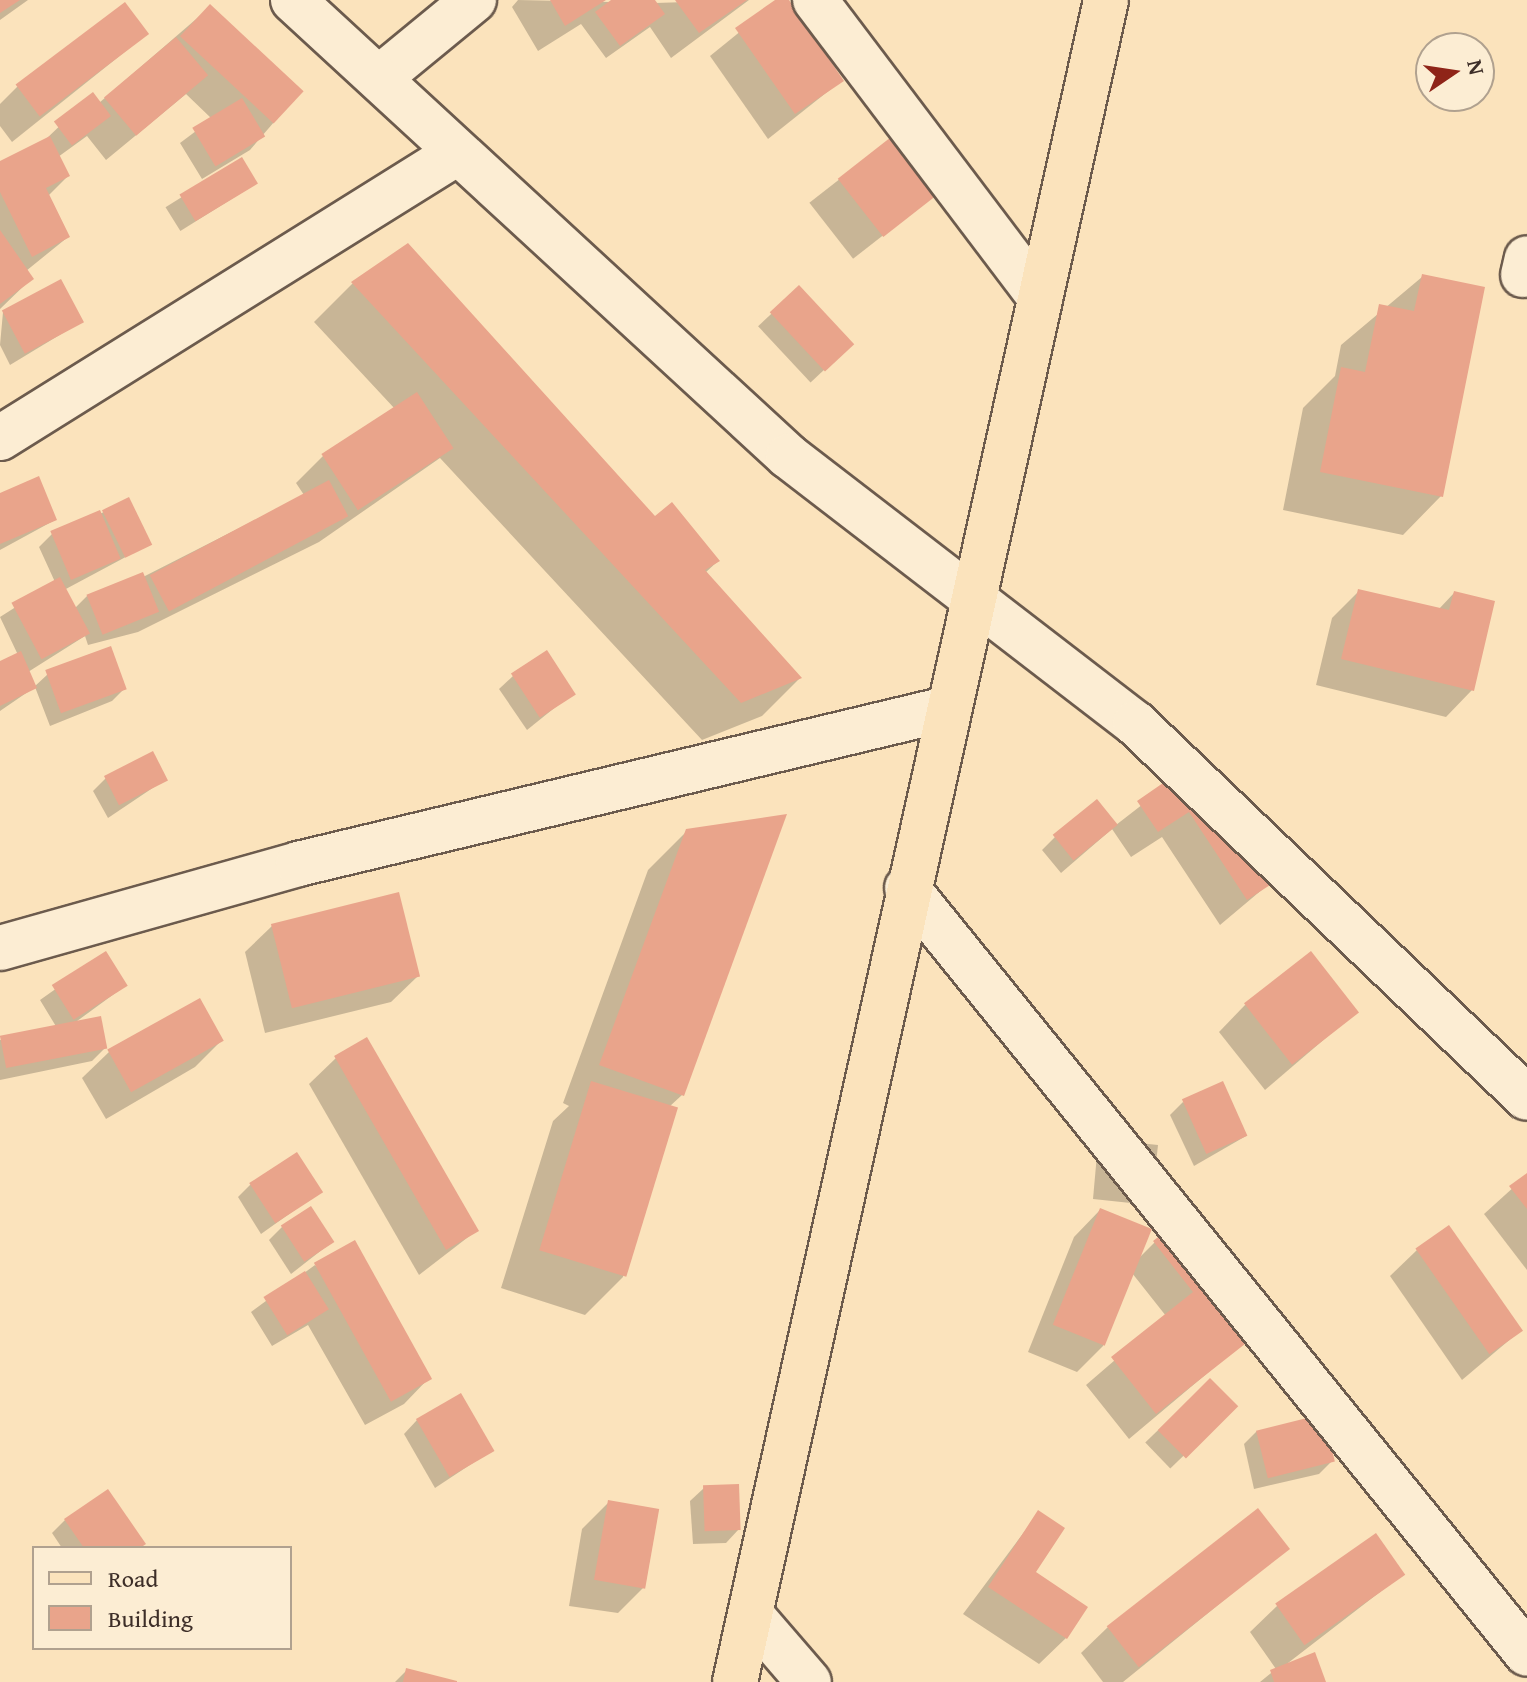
<!DOCTYPE html>
<html>
<head>
<meta charset="utf-8">
<style>
  body { margin:0 }
  #map { position:relative; width:1527px; height:1682px; overflow:hidden; background:#fbe3bc; font-family:"Gentium Book Plus",serif }
  div>[style] { position:absolute }
  .shadow>* { inset:0; background:#0003; transform-origin:0 0 }
  .building>* { inset:0; background:#e9a48b; transform-origin:0 0 }
  .roads { filter:drop-shadow(2px 0 #6c5b4d) drop-shadow(-2px 0 #6c5b4d) drop-shadow(0 2px #6c5b4d) drop-shadow(0 -2px #6c5b4d) }
  .minor>* { height:44px; margin:-22px; padding:0 22px; transform-origin:22px; border-radius:22px; background:#fcedd3 }
  .tertiary>* { height:44px; margin:-22px; padding:0 22px; transform-origin:22px; border-radius:22px; background:#fcedd3 }
  .primary>* { height:44px; margin:-22px; padding:0 22px; transform-origin:22px; border-radius:22px; background:#fbe3bc }
  span { translate:-50% -50%; white-space:nowrap; text-align:center; line-height:1.15; -webkit-text-stroke:6px #fcedd3; paint-order:stroke }
  .legend { position:absolute; left:32px; top:1546px; width:260px; height:104px; box-sizing:border-box; background:#fcedd3; border:2px solid #b0a18f; margin:0; padding:10px 14px; list-style:none; font-size:24px; color:#3d2e28 }
  .legend li { display:flex; align-items:center; gap:16px; height:40px }
  .legend b { width:40px; border:2px solid #b0a18f }
  .north { position:absolute; left:1415px; top:32px; width:80px; height:80px; box-sizing:border-box; background:#fcedd3; border:2px solid #b0a18f; border-radius:50%; rotate:77deg; font-size:22px; font-weight:700; line-height:32px; text-align:center; color:#3d2e28 }
  .north::after { content:''; display:block; margin:auto; width:28px; height:36px; background:#8f2418; clip-path:polygon(50% 0,100% 100%,50% 72%,0 100%) }
</style>
</head>
<body>
<div id="map">
  <div class="shadow">
    <div style="clip-path:polygon(0 0,28px 0,0 20px)"></div>
    <div style="clip-path:polygon(518px 0,655px 3px,749px 0,671px 58px,650px 27px,606px 58px,581px 24px,538px 51px,512px 7px)"></div>
    <div style="clip-path:polygon(779px 0,786px 0,841px 81px,768px 139px,710px 56px)"></div>
    <div style="clip-path:polygon(210px 7px,300px 92px,250px 150px,202px 179px,180px 143px,212px 119px,186px 94px,106px 160px,87px 136px,58px 157px,68px 176px,48px 196px,68px 237px,26px 271px,31px 279px,0 309px,0 163px,45px 140px,92px 95px,99px 103px)"></div>
    <div style="clip-path:polygon(147px 34px,12px 142px,0 126px,0 104px,17px 87px)"></div>
    <div style="left:900px;top:132px;width:71px;height:115px;rotate:52deg"></div>
    <div style="left:241px;top:160px;width:28px;height:89px;rotate:58deg"></div>
    <div style="clip-path:polygon(408px 246px,655px 518px,718px 561px,705px 573px,800px 678px,762px 716px,702px 740px,440px 458px,319px 542px,138px 632px,88px 645px,85px 636px,28px 672px,34px 687px,48px 674px,125px 688px,112px 701px,50px 726px,35px 687px,0 711px,0 663px,18px 655px,0 617px,55px 582px,39px 547px,52px 534px,104px 512px,150px 544px,64px 590px,74px 609px,88px 595px,143px 577px,304px 495px,296px 483px,323px 456px,395px 409px,314px 322px,352px 284px)"></div>
    <div style="clip-path:polygon(1422px 277px,1441px 496px,1403px 535px,1283px 510px,1303px 408px,1335px 376px,1341px 345px)"></div>
    <div style="left:799px;top:288px;width:77px;height:56px;rotate:47deg"></div>
    <div style="clip-path:polygon(3px 312px,81px 322px,10px 365px,0 345px)"></div>
    <div style="clip-path:polygon(0 495px,55px 520px,0 550px)"></div>
    <div style="clip-path:polygon(1359px 591px,1438px 610px,1454px 593px,1472px 690px,1446px 717px,1316px 685px,1332px 618px)"></div>
    <div style="clip-path:polygon(513px 676px,573px 693px,527px 730px,499px 689px)"></div>
    <div style="clip-path:polygon(1192px 766px,1270px 883px,1220px 925px,1162px 837px,1131px 857px,1112px 829px,1061px 873px,1042px 850px,1055px 837px,1116px 825px)"></div>
    <div style="clip-path:polygon(106px 778px,166px 779px,108px 818px,93px 791px)"></div>
    <div style="clip-path:polygon(687px 831px,682px 1095px,669px 1107px,623px 1277px,585px 1315px,501px 1288px,553px 1121px,569px 1106px,563px 1103px,648px 870px)"></div>
    <div style="clip-path:polygon(272px 926px,418px 976px,391px 1002px,265px 1033px,245px 952px)"></div>
    <div style="clip-path:polygon(105px 954px,125px 986px,73px 1024px,105px 1048px,92px 1061px,0 1080px,0 1040px,57px 1028px,40px 1000px)"></div>
    <div style="clip-path:polygon(199px 1001px,221px 1041px,195px 1067px,106px 1119px,82px 1078px,109px 1052px)"></div>
    <div style="clip-path:polygon(1245px 1005px,1356px 1012px,1265px 1090px,1219px 1032px)"></div>
    <div style="clip-path:polygon(336px 1058px,476px 1231px,419px 1275px,309px 1084px)"></div>
    <div style="clip-path:polygon(1183px 1102px,1246px 1136px,1194px 1166px,1170px 1115px)"></div>
    <div style="clip-path:polygon(1111px 1140px,1158px 1145px,1153px 1191px,1140px 1204px,1093px 1199px,1097px 1154px)"></div>
    <div style="clip-path:polygon(1527px 1175px,1527px 1270px,1484px 1214px)"></div>
    <div style="clip-path:polygon(251px 1184px,320px 1192px,261px 1234px,238px 1197px)"></div>
    <div style="clip-path:polygon(1100px 1210px,1138px 1259px,1155px 1242px,1261px 1328px,1129px 1439px,1086px 1385px,1166px 1316px,1132px 1273px,1103px 1346px,1077px 1372px,1028px 1352px,1074px 1237px)"></div>
    <div style="clip-path:polygon(282px 1227px,332px 1242px,291px 1274px,269px 1240px)"></div>
    <div style="clip-path:polygon(1417px 1250px,1520px 1331px,1462px 1380px,1390px 1276px)"></div>
    <div style="clip-path:polygon(315px 1265px,430px 1377px,404px 1404px,365px 1425px,308px 1325px,272px 1346px,251px 1312px)"></div>
    <div style="left:1210px;top:1380px;width:36px;height:90px;rotate:46deg"></div>
    <div style="clip-path:polygon(417px 1420px,491px 1451px,435px 1488px,404px 1434px)"></div>
    <div style="clip-path:polygon(1257px 1431px,1332px 1461px,1319px 1474px,1254px 1489px,1244px 1444px)"></div>
    <div style="clip-path:polygon(704px 1488px,739px 1529px,726px 1543px,693px 1544px,690px 1501px)"></div>
    <div style="clip-path:polygon(609px 1502px,644px 1587px,618px 1613px,569px 1606px,582px 1529px)"></div>
    <div style="clip-path:polygon(1039px 1512px,1033px 1572px,1066px 1638px,1039px 1664px,963px 1614px)"></div>
    <div style="clip-path:polygon(65px 1520px,139px 1548px,62px 1548px,52px 1533px)"></div>
    <div style="clip-path:polygon(1287px 1549px,1123px 1682px,1103px 1682px,1081px 1653px,1108px 1627px)"></div>
    <div style="clip-path:polygon(1402px 1575px,1288px 1663px,1324px 1682px,1260px 1682px,1276px 1669px,1250px 1632px,1277px 1606px)"></div>
    <div style="clip-path:polygon(407px 1670px,453px 1682px,395px 1682px)"></div>
  </div>
  <div class="building">
    <div style="clip-path:polygon(0 0,20px 0,0 13px)"></div>
    <div style="clip-path:polygon(550px 0,606px 0,565px 26px)"></div>
    <div style="clip-path:polygon(611px 0,655px 0,665px 14px,620px 46px,595px 12px)"></div>
    <div style="clip-path:polygon(675px 0,747px 0,699px 33px)"></div>
    <div style="clip-path:polygon(775px 0,789px 0,844px 81px,795px 114px,735px 28px)"></div>
    <div style="left:125px;top:2px;width:40px;height:137px;rotate:53deg"></div>
    <div style="left:210px;top:4px;width:128px;height:44px;rotate:43deg"></div>
    <div style="left:176px;top:37px;width:50px;height:94px;rotate:50deg"></div>
    <div style="left:93px;top:92px;width:30px;height:49px;rotate:53deg"></div>
    <div style="left:242px;top:98px;width:45px;height:58px;rotate:59deg"></div>
    <div style="left:900px;top:130px;width:74px;height:79px;rotate:52deg"></div>
    <div style="clip-path:polygon(50px 136px,70px 176px,46px 188px,70px 237px,32px 257px,0 192px,0 161px)"></div>
    <div style="left:242px;top:157px;width:31px;height:73px;rotate:59deg"></div>
    <div style="clip-path:polygon(0 230px,34px 279px,0 304px)"></div>
    <div style="clip-path:polygon(408px 243px,655px 516px,672px 502px,720px 561px,705px 570px,802px 678px,741px 703px,351px 282px)"></div>
    <div style="clip-path:polygon(1422px 274px,1485px 287px,1443px 497px,1320px 472px,1341px 367px,1365px 372px,1379px 304px,1414px 311px)"></div>
    <div style="left:61px;top:279px;width:49px;height:67px;rotate:62deg"></div>
    <div style="left:799px;top:285px;width:81px;height:40px;rotate:47deg"></div>
    <div style="left:417px;top:392px;width:67px;height:114px;rotate:57deg"></div>
    <div style="clip-path:polygon(39px 476px,57px 520px,0 544px,0 493px)"></div>
    <div style="left:329px;top:480px;width:41px;height:203px;rotate:62deg"></div>
    <div style="left:129px;top:497px;width:53px;height:30px;rotate:64deg"></div>
    <div style="left:100px;top:510px;width:53px;height:54px;rotate:67deg"></div>
    <div style="left:143px;top:572px;width:43px;height:61px;rotate:68deg"></div>
    <div style="left:60px;top:577px;width:64px;height:55px;rotate:62deg"></div>
    <div style="clip-path:polygon(1358px 589px,1449px 610px,1454px 591px,1495px 601px,1474px 691px,1341px 659px)"></div>
    <div style="left:111px;top:646px;width:46px;height:70px;rotate:70deg"></div>
    <div style="left:547px;top:650px;width:53px;height:43px;rotate:57deg"></div>
    <div style="clip-path:polygon(21px 651px,37px 688px,0 706px,0 661px)"></div>
    <div style="left:153px;top:751px;width:33px;height:55px;rotate:63deg"></div>
    <div style="clip-path:polygon(1192px 763px,1273px 883px,1247px 900px,1189px 812px,1158px 832px,1137px 801px)"></div>
    <div style="left:1097px;top:799px;width:33px;height:57px;rotate:51deg"></div>
    <div style="clip-path:polygon(787px 814px,684px 1096px,599px 1065px,686px 829px)"></div>
    <div style="left:399px;top:892px;width:87px;height:132px;rotate:76deg"></div>
    <div style="left:106px;top:951px;width:41px;height:64px;rotate:58deg"></div>
    <div style="left:1311px;top:951px;width:78px;height:85px;rotate:52deg"></div>
    <div style="left:200px;top:998px;width:49px;height:106px;rotate:61deg"></div>
    <div style="left:101px;top:1016px;width:33px;height:103px;rotate:79deg"></div>
    <div style="left:367px;top:1037px;width:224px;height:38px;rotate:60deg"></div>
    <div style="left:591px;top:1081px;width:91px;height:177px;rotate:17deg"></div>
    <div style="left:1223px;top:1081px;width:60px;height:45px;rotate:66deg"></div>
    <div style="left:297px;top:1152px;width:48px;height:57px;rotate:57deg"></div>
    <div style="clip-path:polygon(1527px 1173px,1527px 1209px,1509px 1186px)"></div>
    <div style="left:311px;top:1206px;width:43px;height:36px;rotate:57deg"></div>
    <div style="left:1100px;top:1208px;width:56px;height:126px;rotate:22deg"></div>
    <div style="clip-path:polygon(1179px 1221px,1264px 1329px,1156px 1414px,1111px 1357px,1193px 1292px,1153px 1241px)"></div>
    <div style="left:1449px;top:1225px;width:129px;height:41px;rotate:55deg"></div>
    <div style="left:355px;top:1240px;width:159px;height:47px;rotate:61deg"></div>
    <div style="left:305px;top:1271px;width:45px;height:49px;rotate:58deg"></div>
    <div style="left:1210px;top:1378px;width:40px;height:74px;rotate:45deg"></div>
    <div style="left:461px;top:1393px;width:67px;height:52px;rotate:60deg"></div>
    <div style="left:1323px;top:1414px;width:49px;height:69px;rotate:76deg"></div>
    <div style="left:739px;top:1484px;width:46px;height:36px;rotate:88deg"></div>
    <div style="clip-path:polygon(108px 1489px,146px 1544px,140px 1548px,84px 1548px,64px 1519px)"></div>
    <div style="left:608px;top:1500px;width:52px;height:81px;rotate:10deg"></div>
    <div style="left:1258px;top:1508px;width:52px;height:192px;rotate:52deg"></div>
    <div style="clip-path:polygon(1038px 1510px,1065px 1528px,1036px 1572px,1088px 1607px,1067px 1639px,988px 1587px)"></div>
    <div style="left:1376px;top:1533px;width:51px;height:123px;rotate:55deg"></div>
    <div style="clip-path:polygon(1315px 1652px,1326px 1682px,1274px 1682px,1270px 1670px)"></div>
    <div style="clip-path:polygon(406px 1668px,457px 1681px,457px 1682px,403px 1682px)"></div>
  </div>
  <div class="roads">
    <div class="minor">
      <div style="left:815px;top:0;width:373px;rotate:52.9deg"></div>
      <div style="left:379px;top:78px;width:123px;rotate:-39.4deg"></div>
      <div style="left:1523px;top:275px;width:17px;rotate:-77deg"></div>
      <div style="left:0;top:438px;width:539px;rotate:-31.95deg"></div>
      <div style="left:907px;top:888px;width:985px;rotate:51.01deg"></div>
      <div style="left:752px;top:1616px;width:87px;rotate:49.2deg"></div>
    </div>
    <div class="tertiary">
      <div style="left:293px;top:0;width:673px;rotate:42.65deg"></div>
      <div style="left:788px;top:456px;width:438px;rotate:37.6deg"></div>
      <div style="left:1135px;top:723px;width:542px;rotate:43.73deg"></div>
      <div style="left:0;top:948px;width:310px;rotate:-15.7deg"></div>
      <div style="left:298px;top:864px;width:666px;rotate:-13.45deg"></div>
    </div>
    <div class="primary">
      <div style="left:735px;top:1682px;width:1722px;rotate:-77.56deg"></div>
    </div>
  </div>
  <ul class="legend">
  <li><b style="height:10px;background:#fbe3bc"></b>Road</li>
  <li><b style="height:22px;background:#e9a48b"></b>Building</li>
  </ul>
  <div class="north">N</div>
</div>
</body>
</html>
